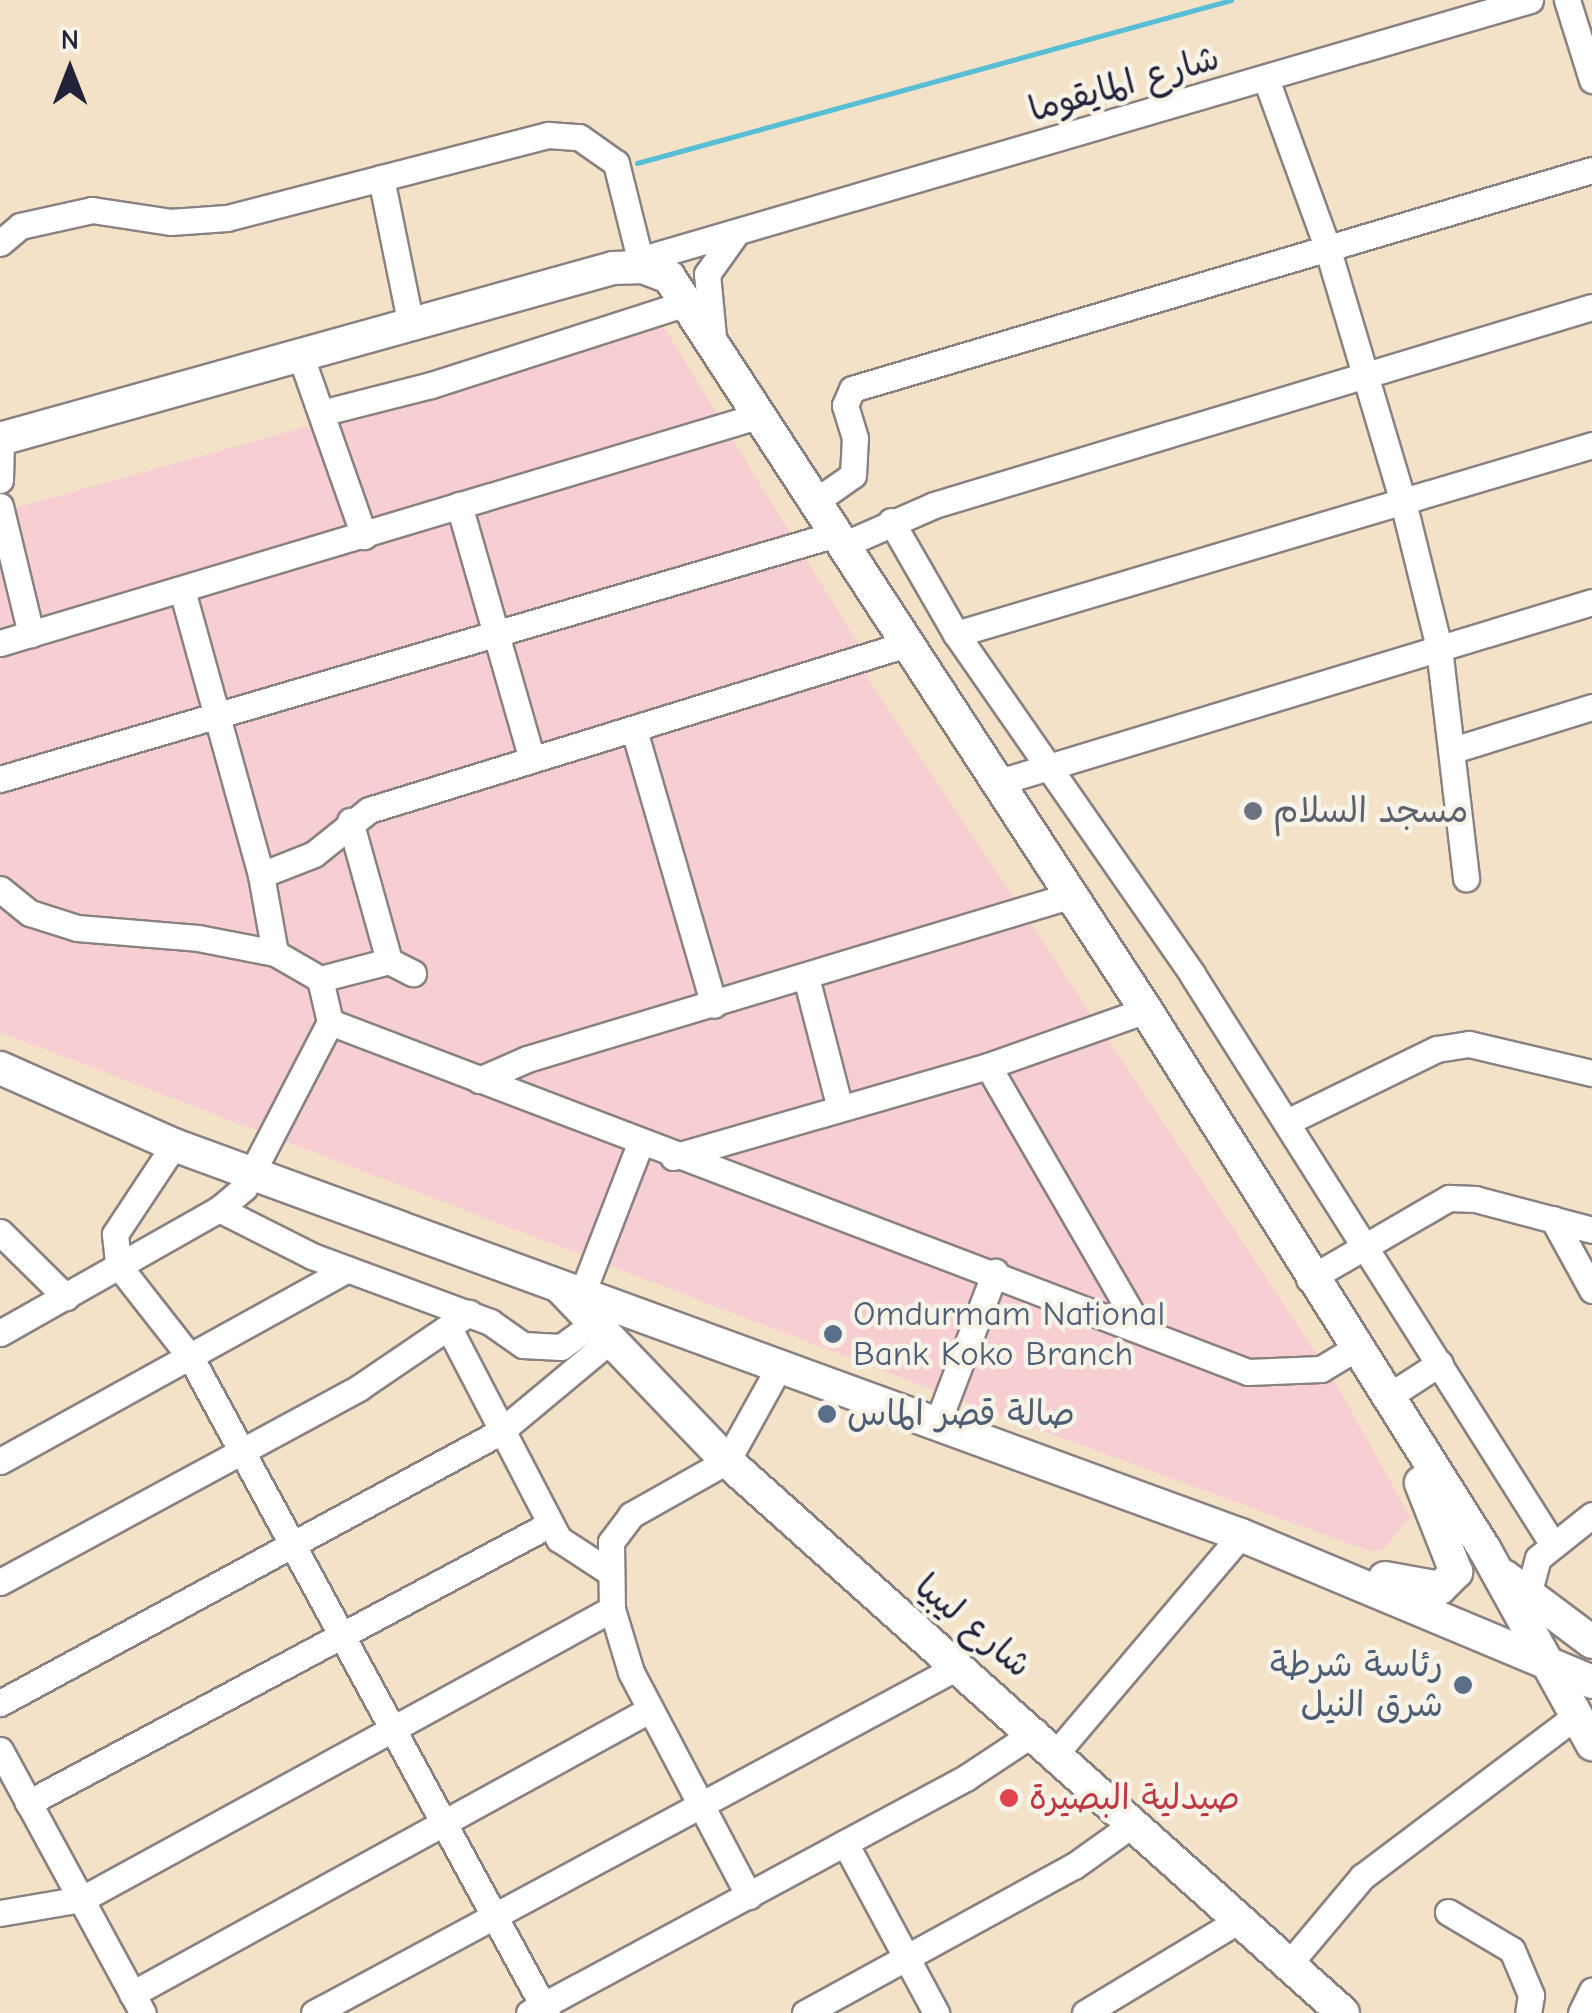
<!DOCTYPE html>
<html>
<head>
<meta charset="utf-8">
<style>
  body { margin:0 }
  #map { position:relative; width:1592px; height:2013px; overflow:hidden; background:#f3e2c7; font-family:"Comic Neue","Playpen Sans Arabic",sans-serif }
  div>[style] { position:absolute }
  .built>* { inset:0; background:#f7cfd2 }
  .stream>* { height:5px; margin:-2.5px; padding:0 2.5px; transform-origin:2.5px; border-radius:2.5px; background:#58bed6 }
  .roads { filter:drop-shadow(2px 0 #8a8281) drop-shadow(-2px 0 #8a8281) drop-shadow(0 2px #8a8281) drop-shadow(0 -2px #8a8281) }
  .minor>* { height:25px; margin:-12.5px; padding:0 12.5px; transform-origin:12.5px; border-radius:12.5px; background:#fff }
  .major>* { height:32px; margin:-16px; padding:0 16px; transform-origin:16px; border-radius:16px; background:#fff }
  .dots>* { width:28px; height:28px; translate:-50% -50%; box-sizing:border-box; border:5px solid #f7f3e8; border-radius:50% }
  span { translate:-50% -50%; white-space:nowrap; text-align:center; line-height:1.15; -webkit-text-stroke:9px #f7f3e8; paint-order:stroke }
  .street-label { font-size:35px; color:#22223b }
  .worship-label { font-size:35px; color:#5b616d }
  .left { translate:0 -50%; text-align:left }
  .service-label { font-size:35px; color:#4e5e75 }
  .right { translate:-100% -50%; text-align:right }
  .health-label { font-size:35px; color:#be3a42 }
  .north { position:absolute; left:20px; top:20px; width:100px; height:100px; -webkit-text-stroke:8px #f7f3e8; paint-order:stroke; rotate:0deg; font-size:28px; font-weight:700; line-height:40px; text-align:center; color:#22223b }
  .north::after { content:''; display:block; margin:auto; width:35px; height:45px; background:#22223b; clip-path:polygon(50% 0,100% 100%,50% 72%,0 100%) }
</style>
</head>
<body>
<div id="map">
  <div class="built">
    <div style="clip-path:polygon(659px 319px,859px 645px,867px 677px,1333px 1378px,1410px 1517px,1384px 1549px,1369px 1551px,983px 1409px,0 1032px,0 512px,496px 374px)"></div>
  </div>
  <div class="stream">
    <div style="left:637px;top:163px;width:616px;rotate:-15.34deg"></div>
    <div style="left:178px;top:1218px;width:34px;rotate:-27deg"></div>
  </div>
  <div class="roads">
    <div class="minor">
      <div style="left:1567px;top:0;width:84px;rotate:72.6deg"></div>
      <div style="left:1266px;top:79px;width:179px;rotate:70deg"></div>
      <div style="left:1327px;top:247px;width:266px;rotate:73.4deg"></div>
      <div style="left:1403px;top:502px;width:150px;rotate:76.1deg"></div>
      <div style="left:1439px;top:648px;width:232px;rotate:83.3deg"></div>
      <div style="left:381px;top:178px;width:151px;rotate:78.5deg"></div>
      <div style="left:0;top:243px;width:26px;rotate:-40deg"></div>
      <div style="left:20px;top:226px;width:74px;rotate:-12.5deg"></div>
      <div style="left:92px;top:210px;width:79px;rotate:8.7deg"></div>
      <div style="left:170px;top:222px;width:57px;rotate:-4deg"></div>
      <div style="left:227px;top:218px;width:332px;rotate:-14.5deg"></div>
      <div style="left:548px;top:135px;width:31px;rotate:4deg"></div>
      <div style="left:579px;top:137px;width:45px;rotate:35.1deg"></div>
      <div style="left:616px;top:163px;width:99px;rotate:76deg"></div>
      <div style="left:622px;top:265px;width:946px;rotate:-16.27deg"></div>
      <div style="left:713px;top:337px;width:63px;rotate:-95.4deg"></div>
      <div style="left:707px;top:274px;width:52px;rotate:-54.5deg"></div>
      <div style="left:301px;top:357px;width:190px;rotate:70.6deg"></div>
      <div style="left:321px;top:413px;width:114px;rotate:-14.3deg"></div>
      <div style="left:431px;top:385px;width:271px;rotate:-17.8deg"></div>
      <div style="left:0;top:480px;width:42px;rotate:-88.6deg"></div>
      <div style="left:816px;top:501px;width:45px;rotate:-35.1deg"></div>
      <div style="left:853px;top:475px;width:37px;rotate:-87deg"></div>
      <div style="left:855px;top:438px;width:34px;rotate:-107deg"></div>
      <div style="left:845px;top:405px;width:17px;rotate:-66deg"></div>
      <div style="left:852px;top:389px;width:772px;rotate:-16.49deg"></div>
      <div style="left:459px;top:505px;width:264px;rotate:74deg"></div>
      <div style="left:0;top:506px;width:132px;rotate:76.4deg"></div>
      <div style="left:891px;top:521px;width:130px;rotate:60.1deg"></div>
      <div style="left:956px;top:634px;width:414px;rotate:55.2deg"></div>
      <div style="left:1192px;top:974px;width:673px;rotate:57.68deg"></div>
      <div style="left:843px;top:545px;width:99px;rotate:-23.7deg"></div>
      <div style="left:934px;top:505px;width:687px;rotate:-16.75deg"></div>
      <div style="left:182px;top:590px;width:296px;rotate:74.5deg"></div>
      <div style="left:261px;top:875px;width:79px;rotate:79.8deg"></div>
      <div style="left:956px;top:634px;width:663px;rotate:-16.55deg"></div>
      <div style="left:0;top:643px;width:794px;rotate:-16.68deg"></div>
      <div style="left:634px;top:730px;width:286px;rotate:73.8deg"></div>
      <div style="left:1453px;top:750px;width:145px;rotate:-17.2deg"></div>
      <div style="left:0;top:779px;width:871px;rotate:-16.33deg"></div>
      <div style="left:996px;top:783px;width:623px;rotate:-16.89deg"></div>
      <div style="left:350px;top:821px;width:145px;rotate:74.4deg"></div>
      <div style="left:261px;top:875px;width:57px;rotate:-21.6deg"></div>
      <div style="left:314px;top:854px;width:70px;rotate:-38.7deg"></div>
      <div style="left:369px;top:810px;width:563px;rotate:-17.15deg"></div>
      <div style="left:0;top:889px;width:38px;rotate:39deg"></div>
      <div style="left:30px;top:913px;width:49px;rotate:17.7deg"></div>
      <div style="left:77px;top:928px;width:121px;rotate:4.7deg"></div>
      <div style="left:198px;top:938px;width:78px;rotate:11deg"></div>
      <div style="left:275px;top:953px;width:52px;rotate:30deg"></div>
      <div style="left:320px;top:979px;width:71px;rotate:-14.6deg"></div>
      <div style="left:389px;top:961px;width:27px;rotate:27deg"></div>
      <div style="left:806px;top:977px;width:135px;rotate:75.5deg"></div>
      <div style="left:330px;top:1022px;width:982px;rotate:20.87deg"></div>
      <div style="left:1248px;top:1372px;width:73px;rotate:-2.4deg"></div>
      <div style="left:1321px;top:1369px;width:39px;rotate:-31deg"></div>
      <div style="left:988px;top:1066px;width:305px;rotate:59.9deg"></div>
      <div style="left:479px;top:1080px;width:52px;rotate:-23.6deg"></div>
      <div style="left:527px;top:1059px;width:566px;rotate:-16.74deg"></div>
      <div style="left:1287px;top:1122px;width:167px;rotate:-26deg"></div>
      <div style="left:1437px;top:1049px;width:32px;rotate:-9deg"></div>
      <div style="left:1469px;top:1044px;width:126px;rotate:13.3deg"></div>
      <div style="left:174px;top:1145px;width:107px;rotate:123.5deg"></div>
      <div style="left:115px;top:1234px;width:31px;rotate:84deg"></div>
      <div style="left:118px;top:1265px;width:118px;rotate:51.9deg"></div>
      <div style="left:191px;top:1358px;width:745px;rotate:61.48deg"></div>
      <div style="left:673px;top:1157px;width:328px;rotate:-16.1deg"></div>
      <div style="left:988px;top:1066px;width:168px;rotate:-19.5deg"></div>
      <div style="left:219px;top:1209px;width:104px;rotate:26.8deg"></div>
      <div style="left:312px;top:1256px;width:190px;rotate:20.3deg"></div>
      <div style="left:490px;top:1322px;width:40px;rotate:34.9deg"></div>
      <div style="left:523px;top:1345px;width:38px;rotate:3deg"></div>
      <div style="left:561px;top:1347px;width:37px;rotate:-36deg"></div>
      <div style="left:1553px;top:1219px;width:81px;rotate:61.2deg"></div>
      <div style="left:0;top:1232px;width:93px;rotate:44.6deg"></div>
      <div style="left:1309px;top:1279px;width:162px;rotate:-30.1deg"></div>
      <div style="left:1449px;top:1198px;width:26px;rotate:2deg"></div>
      <div style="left:1475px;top:1199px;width:121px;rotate:14.8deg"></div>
      <div style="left:581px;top:1296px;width:163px;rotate:-68.8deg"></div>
      <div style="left:450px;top:1330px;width:236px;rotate:62.5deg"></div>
      <div style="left:559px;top:1539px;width:62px;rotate:33.2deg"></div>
      <div style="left:0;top:1333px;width:252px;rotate:-29.5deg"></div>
      <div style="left:219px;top:1209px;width:33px;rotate:-40deg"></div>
      <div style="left:244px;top:1188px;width:187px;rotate:-62.6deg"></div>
      <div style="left:330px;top:1022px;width:44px;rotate:-103.1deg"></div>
      <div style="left:1386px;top:1398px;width:64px;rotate:-32.9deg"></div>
      <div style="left:937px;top:1424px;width:163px;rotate:-69.1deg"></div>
      <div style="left:0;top:1461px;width:397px;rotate:-28.9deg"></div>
      <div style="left:0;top:1582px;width:409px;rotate:-28.4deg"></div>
      <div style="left:360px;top:1387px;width:132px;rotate:-34.2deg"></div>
      <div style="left:1528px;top:1595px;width:38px;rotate:-75deg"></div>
      <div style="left:1538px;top:1558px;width:69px;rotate:-38.5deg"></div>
      <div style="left:0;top:1703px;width:569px;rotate:-28.46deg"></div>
      <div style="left:500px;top:1432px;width:141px;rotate:-39.8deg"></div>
      <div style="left:0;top:1750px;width:299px;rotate:61.5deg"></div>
      <div style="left:1057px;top:1752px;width:285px;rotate:-49.7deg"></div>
      <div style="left:28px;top:1803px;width:592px;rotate:-28.12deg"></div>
      <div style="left:845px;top:1843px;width:193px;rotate:61.8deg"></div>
      <div style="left:749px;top:1896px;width:253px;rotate:-117.8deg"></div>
      <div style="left:631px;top:1672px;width:66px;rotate:-106.8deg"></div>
      <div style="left:612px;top:1609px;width:67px;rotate:-90.9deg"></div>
      <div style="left:611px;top:1542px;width:34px;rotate:-53deg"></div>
      <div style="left:631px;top:1515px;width:110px;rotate:-29.4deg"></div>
      <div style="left:727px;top:1461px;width:107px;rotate:-61deg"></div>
      <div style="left:1448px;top:1912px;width:74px;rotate:30.7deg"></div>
      <div style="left:1512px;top:1950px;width:49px;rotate:67.1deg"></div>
      <div style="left:1531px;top:1995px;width:18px;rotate:99deg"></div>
      <div style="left:0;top:1913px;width:83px;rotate:-9.7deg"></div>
      <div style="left:82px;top:1899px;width:604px;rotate:-28.69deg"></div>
      <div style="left:1289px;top:1964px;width:114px;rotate:-50deg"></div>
      <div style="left:1362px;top:1877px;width:266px;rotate:-37deg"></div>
      <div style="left:132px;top:1994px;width:590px;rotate:-28.78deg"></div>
      <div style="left:314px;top:2013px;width:732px;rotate:-28.28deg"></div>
      <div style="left:529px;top:2013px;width:498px;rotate:-28.3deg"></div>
      <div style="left:967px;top:1777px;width:82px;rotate:-33.5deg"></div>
      <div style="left:805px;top:2013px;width:307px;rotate:-28.7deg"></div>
      <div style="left:1074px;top:1866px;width:74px;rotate:-35.6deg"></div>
      <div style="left:1085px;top:2013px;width:182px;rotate:-31.1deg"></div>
      <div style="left:1581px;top:2013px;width:25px;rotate:-64deg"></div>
    </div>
    <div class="major">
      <div style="left:0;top:439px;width:636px;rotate:-15.59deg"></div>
      <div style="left:613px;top:268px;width:30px;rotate:-2deg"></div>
      <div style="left:643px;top:267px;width:28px;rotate:21deg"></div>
      <div style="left:669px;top:277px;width:875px;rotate:56.95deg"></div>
      <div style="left:1146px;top:1010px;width:638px;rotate:57.88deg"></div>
      <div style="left:1485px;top:1550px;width:222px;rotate:61.1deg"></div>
      <div style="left:0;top:1068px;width:190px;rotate:23.9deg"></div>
      <div style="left:174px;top:1145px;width:1136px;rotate:20.08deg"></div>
      <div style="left:1241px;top:1535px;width:381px;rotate:22.7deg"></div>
      <div style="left:561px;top:1288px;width:240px;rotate:46.2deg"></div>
      <div style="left:727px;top:1461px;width:827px;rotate:41.86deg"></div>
      <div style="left:1504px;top:1576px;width:110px;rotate:36.9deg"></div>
      <div style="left:1385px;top:1578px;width:56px;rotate:10.3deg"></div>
      <div style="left:1440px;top:1588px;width:23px;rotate:-45deg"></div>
      <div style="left:1456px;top:1572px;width:96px;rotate:-111.5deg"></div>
    </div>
  </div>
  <div class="dots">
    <div style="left:1253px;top:811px;background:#6b7280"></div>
    <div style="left:833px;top:1334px;background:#5c6f8a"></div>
    <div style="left:827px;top:1414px;background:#5c6f8a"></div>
    <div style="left:1463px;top:1685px;background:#5c6f8a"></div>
    <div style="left:1009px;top:1798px;background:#e0444e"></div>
  </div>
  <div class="street-label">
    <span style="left:1124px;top:84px;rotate:-16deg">شارع المايقوما</span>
    <span style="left:973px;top:1626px;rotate:40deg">شارع ليبيا</span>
  </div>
  <div class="worship-label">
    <span class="left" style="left:1273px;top:811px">مسجد السلام</span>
  </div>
  <div class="service-label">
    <span class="left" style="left:853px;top:1334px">Omdurmam National<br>Bank Koko Branch</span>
    <span class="left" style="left:847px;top:1414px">صالة قصر الماس</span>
    <span class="right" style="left:1443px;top:1685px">رئاسة شرطة<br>شرق النيل</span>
  </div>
  <div class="health-label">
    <span class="left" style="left:1029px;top:1798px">صيدلية البصيرة</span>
  </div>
  <div class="north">N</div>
</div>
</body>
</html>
